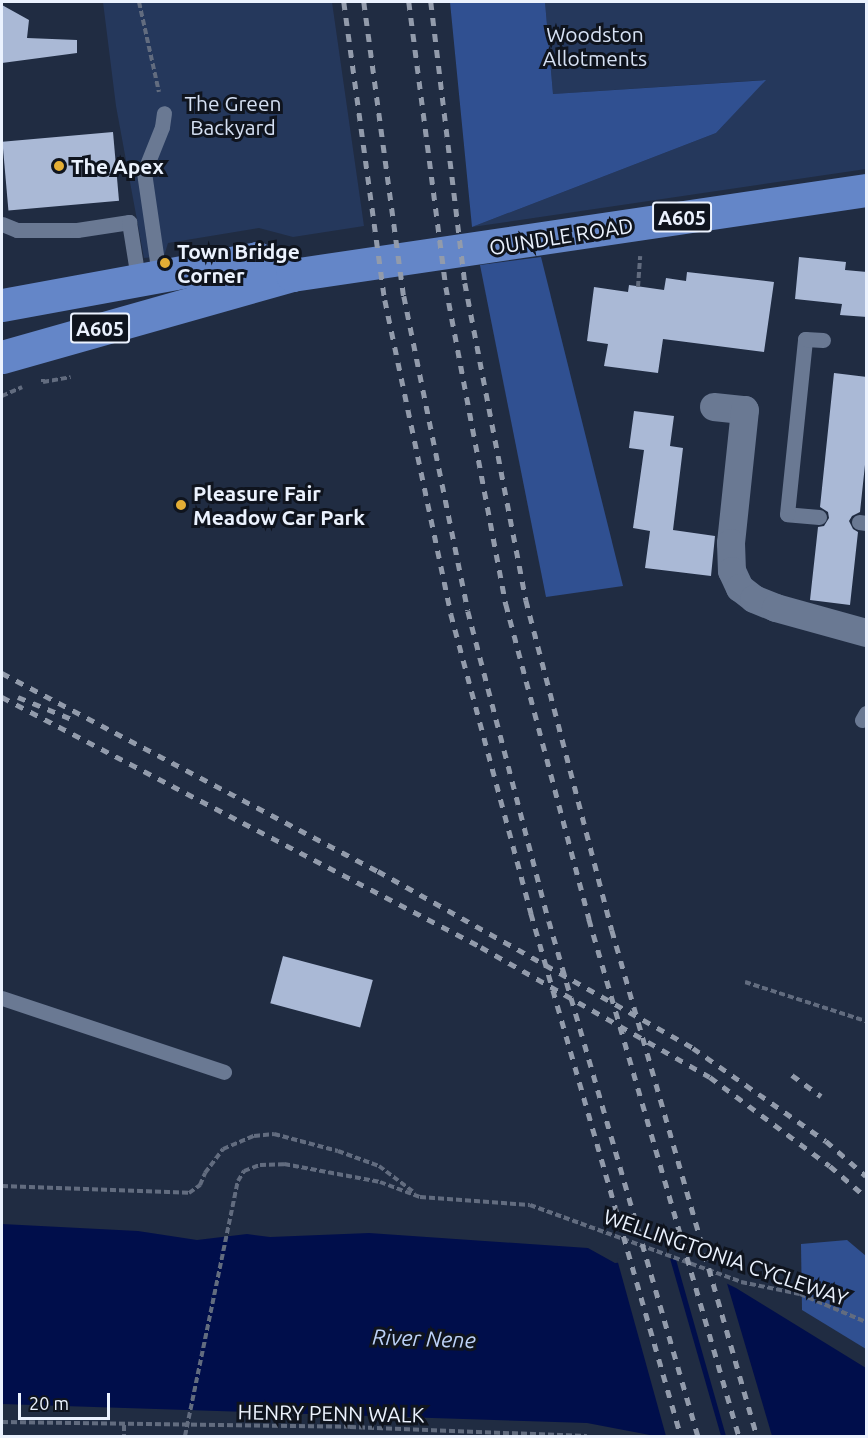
<!DOCTYPE html>
<html>
<head>
<meta charset="utf-8">
<style>
  body { margin:0 }
  #map { position:relative; width:868px; height:1438px; overflow:hidden; background:#202c42; font-family:Ubuntu,sans-serif }
  div>[style] { position:absolute }
  .green>* { inset:0; background:#25385c }
  .forest>* { inset:0; background:#305091 }
  .water>* { inset:0; background:#000e4b }
  .pier>* { inset:0; background:#202c42 }
  .building>* { inset:0; background:#aab9d6; transform-origin:0 0 }
  .path>* { height:4px; margin-top:-2px; transform-origin:0; background:repeating-linear-gradient(90deg,#626c7f 0 6px,transparent 0 9px) }
  .service>* { height:15px; margin:-7.5px; padding:0 7.5px; transform-origin:7.5px; border-radius:7.5px; background:#6a7993 }
  .minor>* { height:28px; margin:-14px; padding:0 14px; transform-origin:14px; border-radius:14px; background:#6a7993 }
  .primary>* { height:33px; margin:-16.5px; padding:0 16.5px; transform-origin:16.5px; border-radius:16.5px; background:#6486c8 }
  .rail>* { height:4.5px; margin-top:-2.25px; transform-origin:0; background:repeating-linear-gradient(90deg,#929bab 0 8px,transparent 0 16px) }
  .dots>* { width:16px; height:16px; translate:-50% -50%; box-sizing:border-box; border:3px solid #0f141e; border-radius:50% }
  span { translate:-50% -50%; white-space:nowrap; text-align:center; line-height:1.15; -webkit-text-stroke:6px #0f141e; paint-order:stroke }
  .shield-label span { padding:2px 4px; background:#0f141e; border:2px solid; border-radius:4px; -webkit-text-stroke-width:0 }
  .shield-label { font-size:20px; color:#ebf2fe; font-weight:700 }
  .park-label { font-size:21px; color:#d6e1f4 }
  .poi-label { font-size:21px; color:#ebf2fe; font-weight:700 }
  .left { translate:0 -50%; text-align:left }
  .street-label { font-size:21px; color:#ebf2fe }
  .water-label { font-size:22px; color:#bdd2f8; font-style:italic }
  .frame { position:absolute; inset:0; border:3px solid #ebf2fe; pointer-events:none }
  .scale { position:absolute; left:18px; top:1393px; width:92px; height:27px; box-sizing:border-box; border:3px solid #ebf2fe; border-top:0; padding-left:8px; font-size:18px; line-height:21px; white-space:nowrap; color:#ebf2fe; -webkit-text-stroke:4px #0f141e; paint-order:stroke }
</style>
</head>
<body>
<div id="map">
  <div class="green">
    <div style="clip-path:polygon(103px 2px,332px 2px,364px 226px,293px 237px,259px 228px,168px 243px,164px 256px,144px 258px,116px 106px)"></div>
    <div style="clip-path:polygon(545px 2px,866px 2px,866px 169px,472px 227px,716px 133px,765px 80px,553px 94px)"></div>
  </div>
  <div class="forest">
    <div style="clip-path:polygon(450px 2px,545px 2px,553px 94px,766px 80px,716px 133px,472px 227px)"></div>
    <div style="clip-path:polygon(541px 257px,623px 586px,546px 597px,480px 265px)"></div>
    <div style="clip-path:polygon(847px 1240px,866px 1256px,866px 1349px,802px 1310px,801px 1244px)"></div>
  </div>
  <div class="water">
    <div style="clip-path:polygon(2px 1224px,138px 1231px,197px 1240px,247px 1234px,270px 1237px,369px 1233px,588px 1248px,615px 1263px,665px 1258px,678px 1260px,736px 1288px,866px 1368px,866px 1436px,655px 1436px,587px 1423px,2px 1404px)"></div>
  </div>
  <div class="pier">
    <div style="clip-path:polygon(669px 1255px,721px 1436px,666px 1436px,617px 1259px)"></div>
    <div style="clip-path:polygon(675px 1256px,726px 1280px,772px 1436px,726px 1436px)"></div>
  </div>
  <div class="building">
    <div style="clip-path:polygon(2px 5px,29px 20px,27px 38px,77px 40px,77px 53px,2px 63px)"></div>
    <div style="left:113px;top:132px;width:69px;height:111px;rotate:85deg"></div>
    <div style="clip-path:polygon(799px 257px,846px 262px,845px 270px,867px 272px,867px 317px,840px 315px,842px 304px,795px 299px)"></div>
    <div style="clip-path:polygon(687px 272px,774px 282px,764px 352px,663px 339px,658px 373px,604px 366px,608px 344px,587px 341px,594px 287px,628px 292px,629px 285px,664px 290px,666px 278px,686px 281px)"></div>
    <div style="clip-path:polygon(834px 373px,867px 377px,867px 446px,860px 512px,852px 516px,849px 521px,853px 529px,858px 532px,850px 605px,810px 600px,818px 527px,824px 526px,829px 518px,828px 512px,820px 507px)"></div>
    <div style="clip-path:polygon(634px 411px,674px 416px,670px 446px,683px 448px,673px 530px,715px 536px,711px 576px,645px 568px,650px 531px,633px 528px,644px 450px,629px 448px)"></div>
    <div style="left:283px;top:956px;width:93px;height:49px;rotate:15deg"></div>
  </div>
  <div class="path">
    <div style="left:139px;top:2px;width:92px;rotate:77.5deg"></div>
    <div style="left:638px;top:287px;width:31px;rotate:-86deg"></div>
    <div style="left:43px;top:379px;width:3px;rotate:90deg"></div>
    <div style="left:43px;top:382px;width:28px;rotate:-10deg"></div>
    <div style="left:2px;top:396px;width:22px;rotate:-24deg"></div>
    <div style="left:745px;top:982px;width:127px;rotate:17.9deg"></div>
    <div style="left:2px;top:1186px;width:187px;rotate:2.1deg"></div>
    <div style="left:189px;top:1193px;width:14px;rotate:-36deg"></div>
    <div style="left:200px;top:1185px;width:13px;rotate:-67deg"></div>
    <div style="left:205px;top:1173px;width:30px;rotate:-53deg"></div>
    <div style="left:223px;top:1149px;width:34px;rotate:-23deg"></div>
    <div style="left:254px;top:1136px;width:20px;rotate:-6deg"></div>
    <div style="left:274px;top:1134px;width:66px;rotate:14.9deg"></div>
    <div style="left:338px;top:1151px;width:44px;rotate:20.1deg"></div>
    <div style="left:379px;top:1166px;width:45px;rotate:36.9deg"></div>
    <div style="left:2px;top:1422px;width:348px;rotate:0.8deg"></div>
    <div style="left:350px;top:1427px;width:237px;rotate:2.2deg"></div>
    <div style="left:124px;top:1425px;width:11px;rotate:90deg"></div>
    <div style="left:185px;top:1436px;width:260px;rotate:-78.3deg"></div>
    <div style="left:238px;top:1181px;width:12px;rotate:-59deg"></div>
    <div style="left:244px;top:1171px;width:17px;rotate:-21deg"></div>
    <div style="left:260px;top:1165px;width:24px;rotate:-2deg"></div>
    <div style="left:284px;top:1164px;width:98px;rotate:10.6deg"></div>
    <div style="left:380px;top:1182px;width:43px;rotate:20.6deg"></div>
    <div style="left:420px;top:1197px;width:110px;rotate:4.2deg"></div>
    <div style="left:530px;top:1205px;width:225px;rotate:20deg"></div>
    <div style="left:741px;top:1282px;width:60px;rotate:11.5deg"></div>
    <div style="left:800px;top:1294px;width:72px;rotate:23deg"></div>
  </div>
  <div class="service">
    <div style="left:2px;top:224px;width:16px;rotate:22deg"></div>
    <div style="left:17px;top:230px;width:60px"></div>
    <div style="left:77px;top:230px;width:53px;rotate:-8.7deg"></div>
    <div style="left:129px;top:222px;width:57px;rotate:80.9deg"></div>
    <div style="left:159px;top:275px;width:104px;rotate:-98.3deg"></div>
    <div style="left:144px;top:172px;width:48px;rotate:-68.2deg"></div>
    <div style="left:162px;top:127px;width:14px;rotate:-82deg"></div>
    <div style="left:819px;top:517px;width:32px;rotate:-175deg"></div>
    <div style="left:787px;top:514px;width:176px;rotate:-84.1deg"></div>
    <div style="left:805px;top:339px;width:18px;rotate:3deg"></div>
    <div style="left:859px;top:522px;width:7px;rotate:8deg"></div>
    <div style="left:862px;top:720px;width:8px;rotate:-60deg"></div>
    <div style="left:2px;top:998px;width:234px;rotate:18.4deg"></div>
  </div>
  <div class="minor">
    <div style="left:714px;top:407px;width:31px;rotate:6deg"></div>
    <div style="left:745px;top:410px;width:134px;rotate:96deg"></div>
    <div style="left:731px;top:543px;width:28px;rotate:88deg"></div>
    <div style="left:732px;top:571px;width:19px;rotate:65deg"></div>
    <div style="left:740px;top:588px;width:18px;rotate:38deg"></div>
    <div style="left:754px;top:599px;width:24px;rotate:22deg"></div>
    <div style="left:776px;top:608px;width:93px;rotate:15.5deg"></div>
  </div>
  <div class="primary">
    <div style="left:2px;top:305px;width:259px;rotate:-10.4deg"></div>
    <div style="left:257px;top:258px;width:39px;rotate:26deg"></div>
    <div style="left:2px;top:357px;width:301px;rotate:-15.8deg"></div>
    <div style="left:292px;top:275px;width:580px;rotate:-8.42deg"></div>
  </div>
  <div class="rail">
    <div style="left:344px;top:2px;width:301px;rotate:82.2deg"></div>
    <div style="left:385px;top:300px;width:321px;rotate:78.1deg"></div>
    <div style="left:451px;top:614px;width:310px;rotate:75deg"></div>
    <div style="left:531px;top:913px;width:544px;rotate:74deg"></div>
    <div style="left:364px;top:2px;width:297px;rotate:82.3deg"></div>
    <div style="left:404px;top:296px;width:321px;rotate:78.5deg"></div>
    <div style="left:468px;top:611px;width:320px;rotate:75.4deg"></div>
    <div style="left:549px;top:921px;width:536px;rotate:73.86deg"></div>
    <div style="left:409px;top:2px;width:287px;rotate:82.6deg"></div>
    <div style="left:446px;top:287px;width:323px;rotate:79.3deg"></div>
    <div style="left:506px;top:604px;width:326px;rotate:75.2deg"></div>
    <div style="left:589px;top:919px;width:538px;rotate:73.82deg"></div>
    <div style="left:431px;top:2px;width:283px;rotate:83.1deg"></div>
    <div style="left:465px;top:283px;width:323px;rotate:79.1deg"></div>
    <div style="left:526px;top:600px;width:341px;rotate:75.4deg"></div>
    <div style="left:612px;top:930px;width:526px;rotate:74.01deg"></div>
    <div style="left:2px;top:673px;width:425px;rotate:27.8deg"></div>
    <div style="left:378px;top:871px;width:361px;rotate:29.3deg"></div>
    <div style="left:693px;top:1048px;width:162px;rotate:35deg"></div>
    <div style="left:826px;top:1141px;width:53px;rotate:41.2deg"></div>
    <div style="left:2px;top:697px;width:540px;rotate:27.56deg"></div>
    <div style="left:481px;top:947px;width:263px;rotate:29.6deg"></div>
    <div style="left:710px;top:1077px;width:149px;rotate:36.6deg"></div>
    <div style="left:830px;top:1166px;width:48px;rotate:40.7deg"></div>
    <div style="left:18px;top:697px;width:61px;rotate:22.3deg"></div>
    <div style="left:792px;top:1075px;width:36px;rotate:36deg"></div>
  </div>
  <div class="dots">
    <div style="left:59px;top:166px;background:#e4ae35"></div>
    <div style="left:165px;top:263px;background:#e4ae35"></div>
    <div style="left:181px;top:505px;background:#e4ae35"></div>
  </div>
  <div class="shield-label">
    <span style="left:682px;top:217px">A605</span>
    <span style="left:100px;top:328px">A605</span>
  </div>
  <div class="park-label">
    <span style="left:595px;top:46px">Woodston<br>Allotments</span>
    <span style="left:233px;top:115px">The Green<br>Backyard</span>
  </div>
  <div class="poi-label">
    <span class="left" style="left:71px;top:166px">The Apex</span>
    <span class="left" style="left:177px;top:263px">Town Bridge<br>Corner</span>
    <span class="left" style="left:193px;top:505px">Pleasure Fair<br>Meadow Car Park</span>
  </div>
  <div class="street-label">
    <span style="left:561px;top:236px;rotate:-9deg">OUNDLE ROAD</span>
    <span style="left:726px;top:1257px;rotate:19deg">WELLINGTONIA CYCLEWAY</span>
    <span style="left:331px;top:1413px;rotate:1deg">HENRY PENN WALK</span>
  </div>
  <div class="water-label">
    <span style="left:424px;top:1338px;rotate:2deg">River Nene</span>
  </div>
  <div class="frame"></div>
  <div class="scale">20 m</div>
</div>
</body>
</html>
